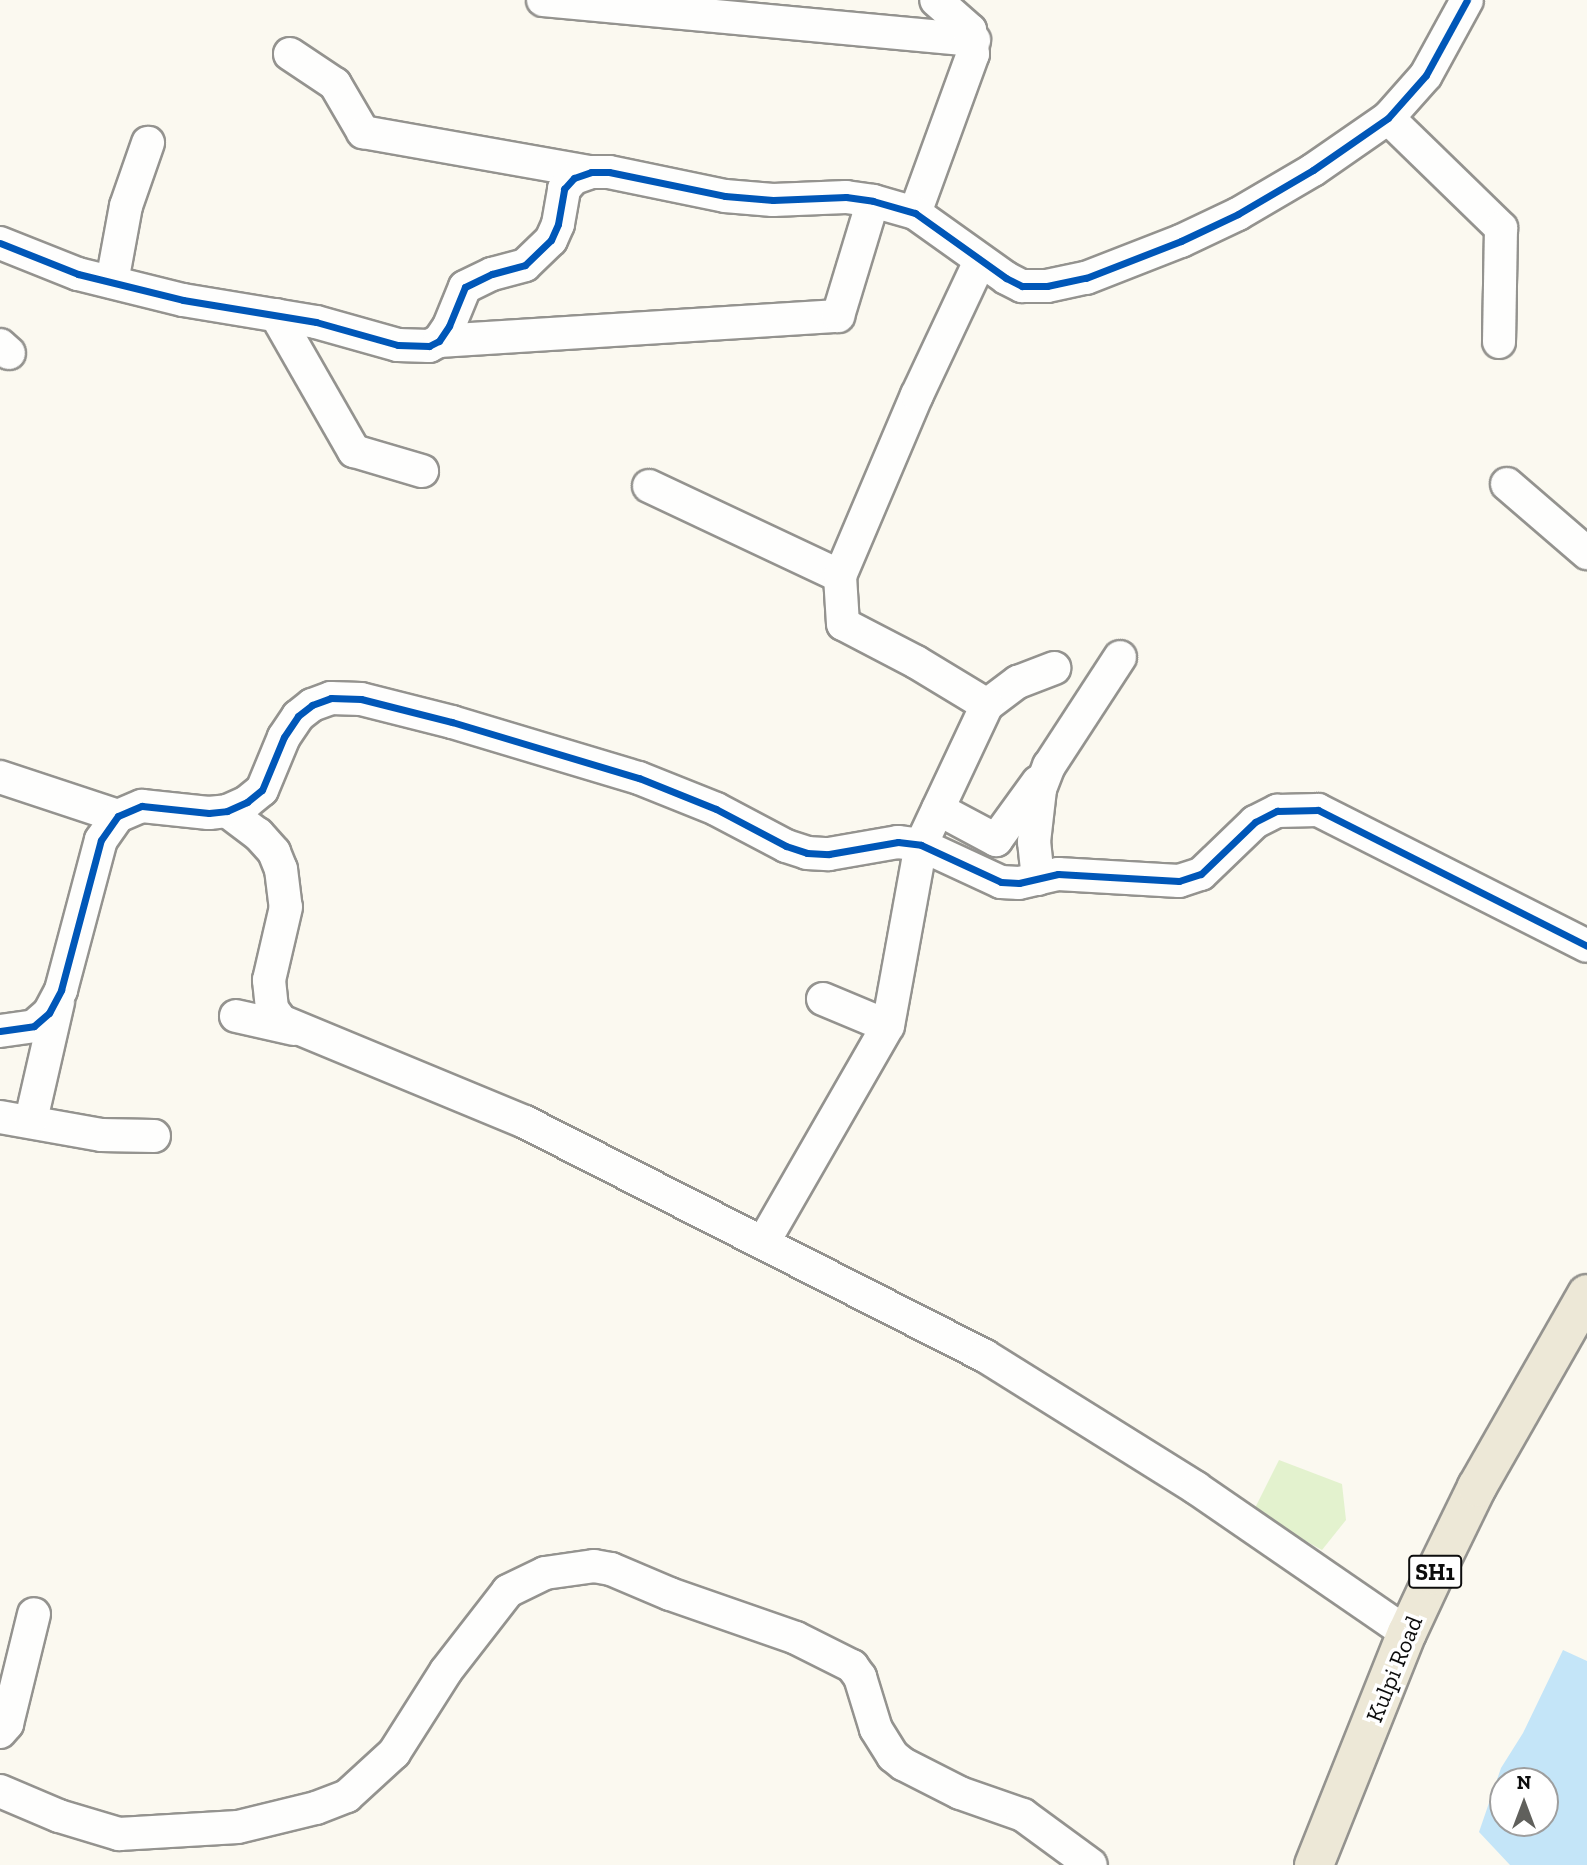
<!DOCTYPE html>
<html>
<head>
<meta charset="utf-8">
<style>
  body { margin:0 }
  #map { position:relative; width:1587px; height:1865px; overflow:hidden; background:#fbf9f0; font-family:"Zilla Slab",serif }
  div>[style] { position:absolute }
  .green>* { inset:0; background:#e3f2ce }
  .water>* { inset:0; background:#c4e5f8 }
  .roads { filter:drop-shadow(2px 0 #94938f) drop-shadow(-2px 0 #94938f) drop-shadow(0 2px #94938f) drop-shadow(0 -2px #94938f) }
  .minor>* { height:32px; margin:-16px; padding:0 16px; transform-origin:16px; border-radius:16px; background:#fefefd }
  .major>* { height:38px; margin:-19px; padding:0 19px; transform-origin:19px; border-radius:19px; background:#ede8d7 }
  .cycleway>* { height:7px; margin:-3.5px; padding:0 3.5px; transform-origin:3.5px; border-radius:3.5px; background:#0057b8 }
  span { translate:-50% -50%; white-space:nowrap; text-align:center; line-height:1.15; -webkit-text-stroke:7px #fff; paint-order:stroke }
  .shield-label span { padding:2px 5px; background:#fff; border:2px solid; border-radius:5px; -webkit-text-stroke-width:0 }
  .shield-label { font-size:23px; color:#0d0d0d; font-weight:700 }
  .street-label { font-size:24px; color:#0d0d0d }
  .north { position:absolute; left:1489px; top:1767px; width:70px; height:70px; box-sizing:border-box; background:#fff; border:2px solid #9e9e9e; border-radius:50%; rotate:0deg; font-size:19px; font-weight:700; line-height:28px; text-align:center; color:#0d0d0d }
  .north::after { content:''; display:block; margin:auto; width:24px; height:32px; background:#60605c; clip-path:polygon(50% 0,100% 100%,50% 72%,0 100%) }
</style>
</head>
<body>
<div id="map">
  <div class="green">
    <div style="clip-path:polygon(1279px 1460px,1342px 1484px,1346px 1520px,1322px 1550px,1253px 1512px)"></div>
  </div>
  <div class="water">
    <div style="clip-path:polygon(evenodd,1563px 1650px,1587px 1661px,1587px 1865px,1510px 1865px,1479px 1832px,1501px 1768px,1523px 1733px,1563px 1650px,1503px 1781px,1545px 1781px,1545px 1823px,1503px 1823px,1503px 1781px)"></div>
  </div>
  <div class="roads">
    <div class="minor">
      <div style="left:543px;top:0;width:433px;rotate:5.3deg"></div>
      <div style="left:290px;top:54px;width:54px;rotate:33.7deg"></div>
      <div style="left:335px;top:84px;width:56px;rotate:59.7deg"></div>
      <div style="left:363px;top:132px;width:231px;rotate:10deg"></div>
      <div style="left:1388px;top:118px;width:158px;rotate:44.2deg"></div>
      <div style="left:1501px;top:228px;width:114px;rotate:91deg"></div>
      <div style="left:915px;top:213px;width:169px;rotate:-70deg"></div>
      <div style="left:973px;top:54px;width:24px;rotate:-97deg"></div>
      <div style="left:970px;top:30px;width:45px;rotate:-138.6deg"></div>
      <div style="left:0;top:243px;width:84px;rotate:21.7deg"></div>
      <div style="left:78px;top:274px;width:108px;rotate:13.9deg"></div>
      <div style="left:183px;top:300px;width:135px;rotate:9.4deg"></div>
      <div style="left:316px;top:322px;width:85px;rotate:15.7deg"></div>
      <div style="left:398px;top:345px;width:31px;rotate:2deg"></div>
      <div style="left:429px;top:346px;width:11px;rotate:-27deg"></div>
      <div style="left:439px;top:341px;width:18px;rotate:-56deg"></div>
      <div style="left:449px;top:326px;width:42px;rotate:-67.7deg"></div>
      <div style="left:465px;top:287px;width:30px;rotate:-26deg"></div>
      <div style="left:492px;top:274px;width:34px;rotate:-15deg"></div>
      <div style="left:525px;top:265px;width:36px;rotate:-44deg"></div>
      <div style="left:551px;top:240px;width:17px;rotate:-66deg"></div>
      <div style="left:558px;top:224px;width:36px;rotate:-80deg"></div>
      <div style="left:564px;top:189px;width:15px;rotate:-48deg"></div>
      <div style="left:574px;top:178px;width:18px;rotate:-19deg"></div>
      <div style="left:591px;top:172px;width:18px"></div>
      <div style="left:609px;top:172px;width:118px;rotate:11.7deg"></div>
      <div style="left:725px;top:196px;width:48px;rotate:4.8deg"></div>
      <div style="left:773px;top:200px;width:73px;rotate:-2.4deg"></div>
      <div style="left:846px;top:197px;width:27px;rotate:8deg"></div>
      <div style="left:873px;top:201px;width:44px;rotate:15.9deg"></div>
      <div style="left:915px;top:213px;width:112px;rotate:35.5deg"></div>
      <div style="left:1006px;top:278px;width:18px;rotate:27deg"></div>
      <div style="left:1022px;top:286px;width:25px"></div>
      <div style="left:1047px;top:286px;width:40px;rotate:-12deg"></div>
      <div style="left:1086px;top:278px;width:102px;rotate:-21.3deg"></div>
      <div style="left:1181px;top:241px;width:63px;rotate:-25.3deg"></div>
      <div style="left:1238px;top:214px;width:87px;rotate:-30.4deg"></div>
      <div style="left:1313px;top:170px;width:91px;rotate:-34.7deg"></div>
      <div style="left:1388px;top:118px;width:57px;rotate:-48.5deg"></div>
      <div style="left:1426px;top:75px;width:85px;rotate:-61.3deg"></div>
      <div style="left:112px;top:282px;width:77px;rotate:-79.6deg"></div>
      <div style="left:126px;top:206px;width:67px;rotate:-70.8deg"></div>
      <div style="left:276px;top:315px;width:157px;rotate:60.2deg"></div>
      <div style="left:354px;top:451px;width:71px;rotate:16.4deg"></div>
      <div style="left:439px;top:341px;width:400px;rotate:-3.6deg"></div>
      <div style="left:838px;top:316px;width:120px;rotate:-73.1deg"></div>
      <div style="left:0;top:345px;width:12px;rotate:42deg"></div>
      <div style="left:1507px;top:484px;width:106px;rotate:40.8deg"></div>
      <div style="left:649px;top:486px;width:211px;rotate:25.2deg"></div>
      <div style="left:987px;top:705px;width:39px;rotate:-37deg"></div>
      <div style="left:1018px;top:682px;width:39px;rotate:-21deg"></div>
      <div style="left:0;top:777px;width:124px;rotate:18.3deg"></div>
      <div style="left:938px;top:809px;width:66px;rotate:28.1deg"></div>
      <div style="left:996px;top:840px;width:72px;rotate:-54.1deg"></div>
      <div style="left:227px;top:811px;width:39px;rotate:37deg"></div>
      <div style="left:258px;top:834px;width:24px;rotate:48deg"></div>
      <div style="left:274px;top:852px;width:18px;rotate:68deg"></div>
      <div style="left:281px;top:869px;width:38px;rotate:83deg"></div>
      <div style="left:286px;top:907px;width:75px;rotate:103.1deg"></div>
      <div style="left:269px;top:980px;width:29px;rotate:84deg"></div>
      <div style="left:272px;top:1009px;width:15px;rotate:53deg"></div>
      <div style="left:281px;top:1021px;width:264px;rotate:22.5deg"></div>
      <div style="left:525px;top:1122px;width:516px;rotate:26.96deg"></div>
      <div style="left:985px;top:1356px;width:249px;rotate:32deg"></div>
      <div style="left:1196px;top:1488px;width:256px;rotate:34.5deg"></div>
      <div style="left:1038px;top:879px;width:37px;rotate:-96deg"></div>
      <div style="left:1034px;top:842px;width:53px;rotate:-83.5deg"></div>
      <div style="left:1040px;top:789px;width:25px;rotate:-69deg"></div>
      <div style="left:1049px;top:766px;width:130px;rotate:-56.9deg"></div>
      <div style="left:823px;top:999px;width:70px;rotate:22.6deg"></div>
      <div style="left:236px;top:1016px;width:59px;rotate:12.6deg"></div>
      <div style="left:0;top:1031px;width:34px;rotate:-8deg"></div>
      <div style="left:34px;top:1026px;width:20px;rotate:-41deg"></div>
      <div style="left:49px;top:1013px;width:26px;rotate:-62deg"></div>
      <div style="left:61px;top:990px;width:155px;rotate:-75.1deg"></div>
      <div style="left:101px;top:840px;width:29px;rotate:-55deg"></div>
      <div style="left:118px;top:816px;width:26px;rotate:-23deg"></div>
      <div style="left:142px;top:806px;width:67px;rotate:6deg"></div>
      <div style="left:209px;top:813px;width:18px;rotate:-6deg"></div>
      <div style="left:227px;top:811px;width:22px;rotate:-24deg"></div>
      <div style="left:247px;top:802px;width:19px;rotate:-39deg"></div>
      <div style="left:262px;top:790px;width:57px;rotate:-67.5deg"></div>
      <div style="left:284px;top:737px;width:25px;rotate:-56deg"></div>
      <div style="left:298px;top:716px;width:18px;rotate:-38deg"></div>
      <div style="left:312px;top:705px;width:20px;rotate:-20deg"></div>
      <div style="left:331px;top:698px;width:30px;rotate:2deg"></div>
      <div style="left:361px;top:699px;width:94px;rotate:14.2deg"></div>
      <div style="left:452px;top:722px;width:195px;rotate:16.7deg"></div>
      <div style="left:639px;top:778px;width:83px;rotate:21.9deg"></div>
      <div style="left:716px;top:809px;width:79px;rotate:27.9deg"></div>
      <div style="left:786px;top:846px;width:22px;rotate:18deg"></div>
      <div style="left:807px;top:853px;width:22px;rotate:3deg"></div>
      <div style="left:829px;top:854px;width:70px;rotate:-9.9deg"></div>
      <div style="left:898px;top:842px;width:23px;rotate:7deg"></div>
      <div style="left:921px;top:845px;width:88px;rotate:24.8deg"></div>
      <div style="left:1001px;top:882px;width:18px;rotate:3deg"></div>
      <div style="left:1019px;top:883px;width:40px;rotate:-13deg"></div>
      <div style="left:1058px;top:874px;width:121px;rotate:3.3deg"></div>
      <div style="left:1179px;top:881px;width:23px;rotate:-18deg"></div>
      <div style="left:1201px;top:874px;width:75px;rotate:-43.9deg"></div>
      <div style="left:1255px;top:822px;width:25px;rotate:-27deg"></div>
      <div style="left:1277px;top:811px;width:41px;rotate:-1.4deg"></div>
      <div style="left:1318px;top:810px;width:301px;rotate:26.8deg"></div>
      <div style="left:0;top:1117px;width:103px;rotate:10.1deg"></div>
      <div style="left:101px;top:1135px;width:53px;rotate:1.1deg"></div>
      <div style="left:31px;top:1120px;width:121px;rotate:-77.1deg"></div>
      <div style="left:763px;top:1243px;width:250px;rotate:-60.1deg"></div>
      <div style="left:888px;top:1026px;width:184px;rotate:-79.7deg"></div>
      <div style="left:921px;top:845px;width:155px;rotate:-64.8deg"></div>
      <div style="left:987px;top:705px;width:83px;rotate:-148.8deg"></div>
      <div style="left:916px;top:662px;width:82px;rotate:-152.5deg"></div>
      <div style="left:843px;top:624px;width:48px;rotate:-93.6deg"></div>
      <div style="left:840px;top:576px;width:197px;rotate:-67deg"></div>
      <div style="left:917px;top:395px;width:148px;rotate:-64.8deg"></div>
      <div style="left:0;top:1732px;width:11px;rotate:-49deg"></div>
      <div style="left:7px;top:1724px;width:113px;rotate:-76.2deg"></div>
      <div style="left:0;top:1791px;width:64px;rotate:23deg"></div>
      <div style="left:59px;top:1816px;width:63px;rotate:16.7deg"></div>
      <div style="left:119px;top:1834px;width:119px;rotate:-3.4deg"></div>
      <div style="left:238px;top:1827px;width:80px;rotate:-13.7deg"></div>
      <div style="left:316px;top:1808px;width:33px;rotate:-21deg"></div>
      <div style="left:347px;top:1796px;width:64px;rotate:-42.5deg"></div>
      <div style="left:394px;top:1753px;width:97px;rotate:-57.6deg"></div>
      <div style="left:446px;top:1671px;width:101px;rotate:-52.2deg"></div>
      <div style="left:508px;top:1591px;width:41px;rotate:-25.9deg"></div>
      <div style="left:545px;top:1573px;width:49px;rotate:-8.1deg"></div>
      <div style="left:594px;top:1566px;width:17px;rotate:10deg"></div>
      <div style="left:611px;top:1569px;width:64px;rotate:23deg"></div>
      <div style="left:670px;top:1594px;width:133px;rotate:19.2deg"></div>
      <div style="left:796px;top:1638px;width:63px;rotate:26.6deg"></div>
      <div style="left:852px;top:1666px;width:14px;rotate:54deg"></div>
      <div style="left:860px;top:1677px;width:54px;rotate:72.9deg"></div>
      <div style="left:876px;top:1729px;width:32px;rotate:58deg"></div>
      <div style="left:893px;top:1756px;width:13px;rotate:39deg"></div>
      <div style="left:903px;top:1764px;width:64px;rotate:27deg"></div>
      <div style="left:960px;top:1793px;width:67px;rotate:19.2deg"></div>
      <div style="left:1023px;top:1815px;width:84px;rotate:36.3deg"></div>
    </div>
    <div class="major">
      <div style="left:1314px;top:1865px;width:250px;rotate:-68.2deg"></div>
      <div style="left:1407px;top:1633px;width:64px;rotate:-65deg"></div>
      <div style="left:1434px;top:1575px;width:98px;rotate:-64deg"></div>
      <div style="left:1477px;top:1487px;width:222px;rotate:-60.3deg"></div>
    </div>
  </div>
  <div class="cycleway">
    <div style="left:0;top:243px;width:84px;rotate:21.7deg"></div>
    <div style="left:78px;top:274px;width:108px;rotate:13.9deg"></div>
    <div style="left:183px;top:300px;width:135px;rotate:9.4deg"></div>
    <div style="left:316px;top:322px;width:85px;rotate:15.7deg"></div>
    <div style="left:398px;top:345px;width:31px;rotate:2deg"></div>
    <div style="left:429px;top:346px;width:11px;rotate:-27deg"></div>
    <div style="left:439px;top:341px;width:18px;rotate:-56deg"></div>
    <div style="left:449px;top:326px;width:42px;rotate:-67.7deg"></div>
    <div style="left:465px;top:287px;width:30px;rotate:-26deg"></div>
    <div style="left:492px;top:274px;width:34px;rotate:-15deg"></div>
    <div style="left:525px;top:265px;width:36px;rotate:-44deg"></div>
    <div style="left:551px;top:240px;width:17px;rotate:-66deg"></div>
    <div style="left:558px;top:224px;width:36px;rotate:-80deg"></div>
    <div style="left:564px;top:189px;width:15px;rotate:-48deg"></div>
    <div style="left:574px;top:178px;width:18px;rotate:-19deg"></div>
    <div style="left:591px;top:172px;width:18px"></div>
    <div style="left:609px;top:172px;width:118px;rotate:11.7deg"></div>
    <div style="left:725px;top:196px;width:48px;rotate:4.8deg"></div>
    <div style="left:773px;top:200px;width:73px;rotate:-2.4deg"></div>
    <div style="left:846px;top:197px;width:27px;rotate:8deg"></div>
    <div style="left:873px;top:201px;width:44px;rotate:15.9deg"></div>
    <div style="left:915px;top:213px;width:112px;rotate:35.5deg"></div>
    <div style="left:1006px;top:278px;width:18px;rotate:27deg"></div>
    <div style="left:1022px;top:286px;width:25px"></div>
    <div style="left:1047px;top:286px;width:40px;rotate:-12deg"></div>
    <div style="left:1086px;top:278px;width:102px;rotate:-21.3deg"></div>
    <div style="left:1181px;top:241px;width:63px;rotate:-25.3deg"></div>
    <div style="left:1238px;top:214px;width:87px;rotate:-30.4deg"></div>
    <div style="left:1313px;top:170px;width:91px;rotate:-34.7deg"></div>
    <div style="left:1388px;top:118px;width:57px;rotate:-48.5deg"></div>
    <div style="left:1426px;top:75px;width:85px;rotate:-61.3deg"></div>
    <div style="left:0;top:1031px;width:34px;rotate:-8deg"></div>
    <div style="left:34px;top:1026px;width:20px;rotate:-41deg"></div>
    <div style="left:49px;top:1013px;width:26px;rotate:-62deg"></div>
    <div style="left:61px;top:990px;width:155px;rotate:-75.1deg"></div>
    <div style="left:101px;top:840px;width:29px;rotate:-55deg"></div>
    <div style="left:118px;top:816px;width:26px;rotate:-23deg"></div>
    <div style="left:142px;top:806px;width:67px;rotate:6deg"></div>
    <div style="left:209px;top:813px;width:18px;rotate:-6deg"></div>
    <div style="left:227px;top:811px;width:22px;rotate:-24deg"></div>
    <div style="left:247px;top:802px;width:19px;rotate:-39deg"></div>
    <div style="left:262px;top:790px;width:57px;rotate:-67.5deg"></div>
    <div style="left:284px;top:737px;width:25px;rotate:-56deg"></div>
    <div style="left:298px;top:716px;width:18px;rotate:-38deg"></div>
    <div style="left:312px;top:705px;width:20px;rotate:-20deg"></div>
    <div style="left:331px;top:698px;width:30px;rotate:2deg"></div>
    <div style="left:361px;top:699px;width:94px;rotate:14.2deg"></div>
    <div style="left:452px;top:722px;width:195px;rotate:16.7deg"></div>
    <div style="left:639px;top:778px;width:83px;rotate:21.9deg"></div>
    <div style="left:716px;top:809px;width:79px;rotate:27.9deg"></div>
    <div style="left:786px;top:846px;width:22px;rotate:18deg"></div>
    <div style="left:807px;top:853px;width:22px;rotate:3deg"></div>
    <div style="left:829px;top:854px;width:70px;rotate:-9.9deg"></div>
    <div style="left:898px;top:842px;width:23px;rotate:7deg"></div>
    <div style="left:921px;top:845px;width:88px;rotate:24.8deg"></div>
    <div style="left:1001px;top:882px;width:18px;rotate:3deg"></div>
    <div style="left:1019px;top:883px;width:40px;rotate:-13deg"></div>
    <div style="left:1058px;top:874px;width:121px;rotate:3.3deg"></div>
    <div style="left:1179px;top:881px;width:23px;rotate:-18deg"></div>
    <div style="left:1201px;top:874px;width:75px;rotate:-43.9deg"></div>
    <div style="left:1255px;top:822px;width:25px;rotate:-27deg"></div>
    <div style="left:1277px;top:811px;width:41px;rotate:-1.4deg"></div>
    <div style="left:1318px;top:810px;width:301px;rotate:26.8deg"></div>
  </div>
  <div class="shield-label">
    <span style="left:1435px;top:1572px">SH1</span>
  </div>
  <div class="street-label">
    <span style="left:1394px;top:1669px;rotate:-68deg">Kulpi Road</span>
  </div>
  <div class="north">N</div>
</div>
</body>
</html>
